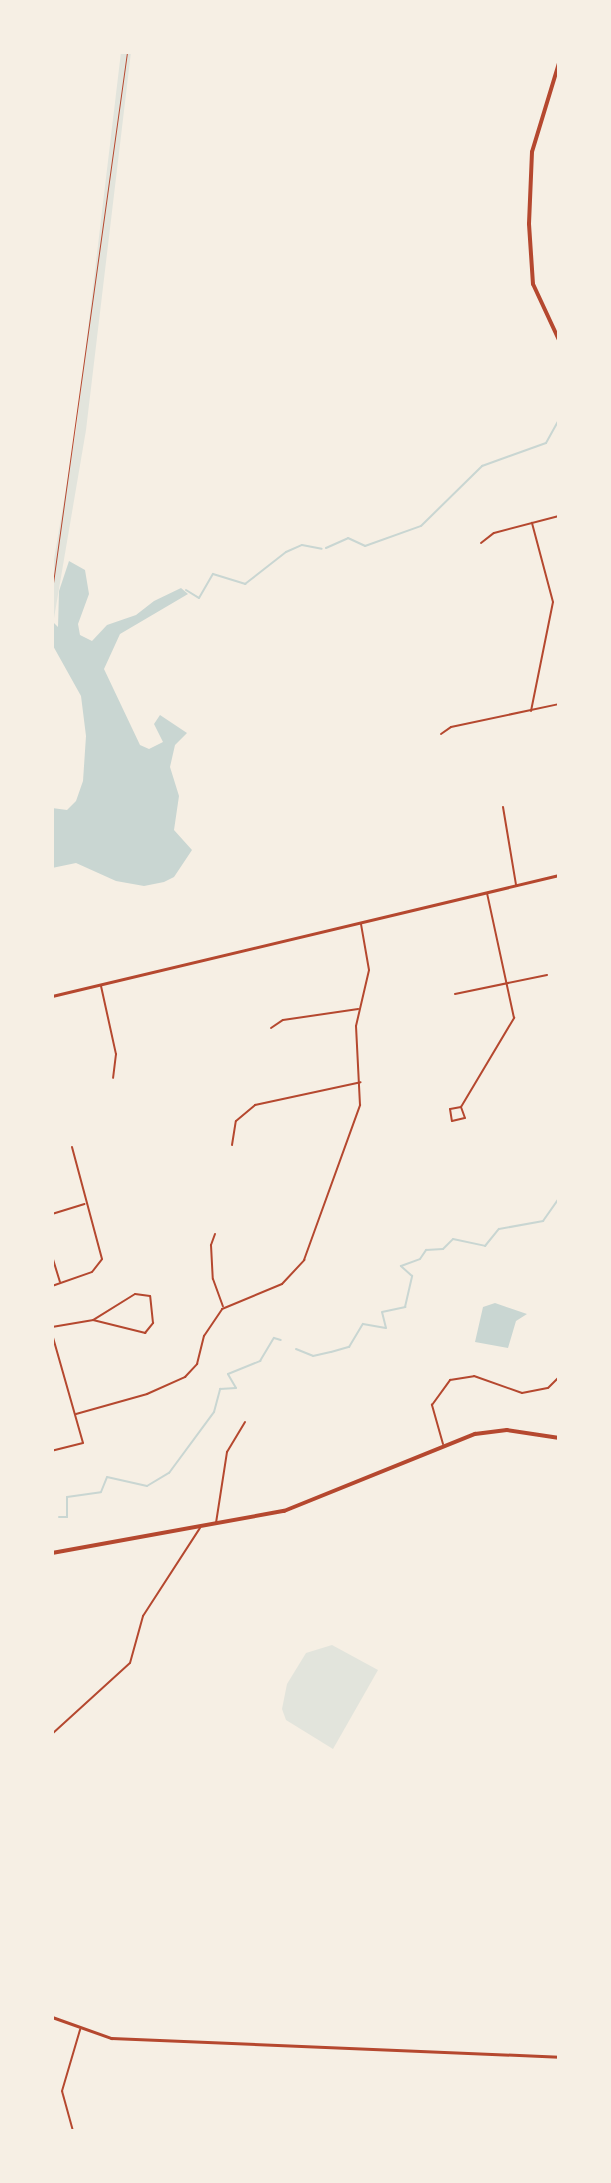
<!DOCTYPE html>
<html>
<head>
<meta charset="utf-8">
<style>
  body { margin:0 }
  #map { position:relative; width:611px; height:2183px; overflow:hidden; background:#f6efe4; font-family:"Nunito Sans",sans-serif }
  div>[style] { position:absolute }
  .green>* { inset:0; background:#e2e4dc }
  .water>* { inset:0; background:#c9d6d2 }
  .stream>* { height:2px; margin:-1px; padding:0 1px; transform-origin:1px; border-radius:1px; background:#c9d6d2 }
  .path>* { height:1px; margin:-0.5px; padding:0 0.5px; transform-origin:0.5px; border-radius:0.5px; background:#b5482f }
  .minor>* { height:2px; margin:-1px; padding:0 1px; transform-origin:1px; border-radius:1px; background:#b5482f }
  .tertiary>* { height:3px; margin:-1.5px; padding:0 1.5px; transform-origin:1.5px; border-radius:1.5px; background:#b5482f }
  .secondary>* { height:4px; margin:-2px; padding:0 2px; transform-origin:2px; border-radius:2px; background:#b5482f }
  span { translate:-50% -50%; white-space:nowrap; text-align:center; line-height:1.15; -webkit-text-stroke:8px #f6efe4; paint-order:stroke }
  .frame { position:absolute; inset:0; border:54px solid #f6efe4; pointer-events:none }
</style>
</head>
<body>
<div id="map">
  <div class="green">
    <div style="clip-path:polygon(121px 52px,131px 52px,86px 430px,52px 630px,52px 571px,76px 430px)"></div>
    <div style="clip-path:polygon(332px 1645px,378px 1670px,333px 1749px,286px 1720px,282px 1709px,287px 1684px,306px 1653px)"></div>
  </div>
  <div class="water">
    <div style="clip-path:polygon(69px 561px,85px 570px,89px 594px,78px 624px,80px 635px,92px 641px,107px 625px,136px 615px,154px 601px,181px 588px,188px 594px,120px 634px,104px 669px,140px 745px,149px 749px,163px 742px,154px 724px,160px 715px,187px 733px,175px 745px,170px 767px,179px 796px,174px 830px,192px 850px,174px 877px,164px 882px,144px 886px,116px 881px,76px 863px,52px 868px,52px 808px,67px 810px,76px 801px,83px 781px,86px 736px,81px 696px,52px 644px,52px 621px,58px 627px,59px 591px)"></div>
    <div style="clip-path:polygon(495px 1303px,527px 1314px,516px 1321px,508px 1348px,475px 1342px,483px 1307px)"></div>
  </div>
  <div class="stream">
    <div style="left:326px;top:548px;width:24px;rotate:-24deg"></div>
    <div style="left:348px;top:538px;width:19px;rotate:25deg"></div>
    <div style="left:365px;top:546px;width:59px;rotate:-19.7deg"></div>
    <div style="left:421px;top:526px;width:86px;rotate:-44.5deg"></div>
    <div style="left:482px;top:466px;width:68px;rotate:-19.8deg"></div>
    <div style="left:546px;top:443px;width:26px;rotate:-61deg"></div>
    <div style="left:186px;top:590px;width:15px;rotate:32deg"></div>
    <div style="left:199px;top:598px;width:28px;rotate:-60deg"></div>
    <div style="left:213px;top:574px;width:34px;rotate:17deg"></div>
    <div style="left:245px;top:584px;width:52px;rotate:-38deg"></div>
    <div style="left:286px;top:552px;width:17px;rotate:-24deg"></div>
    <div style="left:302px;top:545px;width:20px;rotate:11deg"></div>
    <div style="left:296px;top:1349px;width:18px;rotate:22deg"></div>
    <div style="left:313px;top:1356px;width:18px;rotate:-13deg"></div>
    <div style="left:331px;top:1352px;width:19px;rotate:-16deg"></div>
    <div style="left:349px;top:1347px;width:27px;rotate:-59deg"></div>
    <div style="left:363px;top:1324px;width:23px;rotate:10deg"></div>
    <div style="left:386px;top:1328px;width:16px;rotate:-104deg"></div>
    <div style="left:382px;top:1312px;width:24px;rotate:-12deg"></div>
    <div style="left:405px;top:1307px;width:32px;rotate:-77deg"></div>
    <div style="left:412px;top:1276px;width:15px;rotate:-138deg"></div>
    <div style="left:401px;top:1266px;width:20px;rotate:-20deg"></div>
    <div style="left:420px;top:1259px;width:11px;rotate:-56deg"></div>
    <div style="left:426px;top:1250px;width:17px;rotate:-3deg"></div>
    <div style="left:443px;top:1249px;width:14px;rotate:-45deg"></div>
    <div style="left:453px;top:1239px;width:33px;rotate:12deg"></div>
    <div style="left:485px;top:1246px;width:22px;rotate:-51deg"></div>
    <div style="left:499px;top:1229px;width:45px;rotate:-10.3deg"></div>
    <div style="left:543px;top:1221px;width:28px;rotate:-55deg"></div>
    <div style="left:59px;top:1517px;width:8px"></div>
    <div style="left:67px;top:1517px;width:20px;rotate:-90deg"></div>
    <div style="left:67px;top:1497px;width:34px;rotate:-8deg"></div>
    <div style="left:101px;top:1492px;width:16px;rotate:-68deg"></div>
    <div style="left:107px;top:1477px;width:41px;rotate:12.7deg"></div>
    <div style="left:147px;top:1486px;width:26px;rotate:-31deg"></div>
    <div style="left:169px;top:1473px;width:76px;rotate:-53.6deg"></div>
    <div style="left:214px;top:1412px;width:24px;rotate:-75deg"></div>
    <div style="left:220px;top:1389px;width:16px;rotate:-4deg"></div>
    <div style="left:236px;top:1388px;width:16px;rotate:-120deg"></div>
    <div style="left:228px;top:1374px;width:35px;rotate:-22deg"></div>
    <div style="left:260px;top:1361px;width:27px;rotate:-59deg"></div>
    <div style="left:274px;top:1338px;width:7px;rotate:16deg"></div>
  </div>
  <div class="path">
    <div style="left:52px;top:590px;width:543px;rotate:-82.06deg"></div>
  </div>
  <div class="minor">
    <div style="left:481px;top:543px;width:16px;rotate:-38deg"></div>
    <div style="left:494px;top:533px;width:67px;rotate:-14.7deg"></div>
    <div style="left:531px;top:711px;width:111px;rotate:-78.6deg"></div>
    <div style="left:553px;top:602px;width:82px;rotate:-104.9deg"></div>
    <div style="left:441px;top:734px;width:12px;rotate:-35deg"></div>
    <div style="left:451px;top:727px;width:110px;rotate:-12deg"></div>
    <div style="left:503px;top:807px;width:79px;rotate:80.5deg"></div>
    <div style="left:101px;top:986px;width:70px;rotate:77.6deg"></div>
    <div style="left:116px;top:1054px;width:24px;rotate:97deg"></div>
    <div style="left:455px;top:994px;width:94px;rotate:-11.7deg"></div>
    <div style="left:271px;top:1028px;width:14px;rotate:-34deg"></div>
    <div style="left:283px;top:1020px;width:76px;rotate:-8.3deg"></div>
    <div style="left:461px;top:1107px;width:11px;rotate:170deg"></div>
    <div style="left:450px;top:1109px;width:12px;rotate:81deg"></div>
    <div style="left:452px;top:1121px;width:13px;rotate:-13deg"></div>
    <div style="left:465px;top:1118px;width:12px;rotate:-110deg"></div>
    <div style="left:461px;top:1107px;width:104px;rotate:-59.2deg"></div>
    <div style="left:514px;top:1018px;width:128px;rotate:-102.2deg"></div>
    <div style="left:232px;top:1145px;width:24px;rotate:-81deg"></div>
    <div style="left:236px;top:1121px;width:25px;rotate:-40deg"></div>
    <div style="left:255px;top:1105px;width:108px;rotate:-12.2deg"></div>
    <div style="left:52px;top:1214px;width:34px;rotate:-17deg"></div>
    <div style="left:215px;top:1234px;width:12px;rotate:110deg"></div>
    <div style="left:211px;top:1245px;width:34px;rotate:87deg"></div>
    <div style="left:213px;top:1279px;width:29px;rotate:70deg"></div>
    <div style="left:52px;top:1256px;width:27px;rotate:73deg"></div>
    <div style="left:52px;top:1286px;width:42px;rotate:-19.3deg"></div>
    <div style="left:92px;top:1272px;width:16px;rotate:-52deg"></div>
    <div style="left:102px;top:1259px;width:116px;rotate:-105deg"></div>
    <div style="left:52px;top:1327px;width:42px;rotate:-9.7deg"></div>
    <div style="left:93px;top:1320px;width:54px;rotate:14deg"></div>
    <div style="left:145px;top:1333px;width:13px;rotate:-51deg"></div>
    <div style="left:153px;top:1323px;width:27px;rotate:-96deg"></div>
    <div style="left:150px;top:1296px;width:15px;rotate:-172deg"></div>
    <div style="left:135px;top:1294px;width:49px;rotate:148.2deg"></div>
    <div style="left:52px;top:1334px;width:113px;rotate:74.1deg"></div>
    <div style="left:83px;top:1443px;width:32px;rotate:166deg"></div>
    <div style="left:76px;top:1414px;width:74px;rotate:-15.7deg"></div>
    <div style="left:147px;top:1394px;width:42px;rotate:-24.1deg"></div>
    <div style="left:185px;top:1377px;width:18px;rotate:-47deg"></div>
    <div style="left:197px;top:1364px;width:29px;rotate:-76deg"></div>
    <div style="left:204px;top:1336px;width:32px;rotate:-56deg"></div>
    <div style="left:222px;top:1309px;width:65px;rotate:-22.6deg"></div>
    <div style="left:282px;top:1284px;width:33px;rotate:-47deg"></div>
    <div style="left:304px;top:1260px;width:165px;rotate:-70.1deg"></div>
    <div style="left:360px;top:1105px;width:79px;rotate:-92.9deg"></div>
    <div style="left:356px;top:1026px;width:57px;rotate:-76.9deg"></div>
    <div style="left:369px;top:970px;width:47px;rotate:-99.9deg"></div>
    <div style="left:443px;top:1444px;width:41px;rotate:-105.8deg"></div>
    <div style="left:432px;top:1405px;width:31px;rotate:-54deg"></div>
    <div style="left:450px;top:1380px;width:24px;rotate:-9deg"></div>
    <div style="left:474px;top:1376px;width:51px;rotate:19.5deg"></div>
    <div style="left:522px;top:1393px;width:26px;rotate:-11deg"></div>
    <div style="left:548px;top:1388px;width:16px;rotate:-45deg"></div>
    <div style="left:216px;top:1523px;width:72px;rotate:-81.2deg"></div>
    <div style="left:227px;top:1452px;width:35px;rotate:-59deg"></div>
    <div style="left:52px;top:1734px;width:105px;rotate:-42.3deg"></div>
    <div style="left:130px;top:1663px;width:49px;rotate:-74.5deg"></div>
    <div style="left:143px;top:1616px;width:105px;rotate:-57.1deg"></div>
    <div style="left:73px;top:2131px;width:41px;rotate:-105.4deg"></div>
    <div style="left:62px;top:2091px;width:64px;rotate:-73.6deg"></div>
  </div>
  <div class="tertiary">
    <div style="left:52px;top:996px;width:521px;rotate:-13.42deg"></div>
    <div style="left:52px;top:2017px;width:63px;rotate:19.6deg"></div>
    <div style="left:111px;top:2038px;width:448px;rotate:2.4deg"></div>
  </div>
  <div class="secondary">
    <div style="left:559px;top:63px;width:93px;rotate:106.9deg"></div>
    <div style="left:532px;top:152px;width:72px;rotate:92.4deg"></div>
    <div style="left:529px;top:224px;width:60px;rotate:86.2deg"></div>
    <div style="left:533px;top:284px;width:62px;rotate:65.1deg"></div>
    <div style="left:52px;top:1514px;width:29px;rotate:90deg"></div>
    <div style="left:52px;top:1553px;width:236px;rotate:-10.3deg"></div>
    <div style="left:284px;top:1511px;width:206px;rotate:-22deg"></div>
    <div style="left:475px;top:1434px;width:32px;rotate:-7deg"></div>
    <div style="left:507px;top:1430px;width:53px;rotate:8.7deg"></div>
  </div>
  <div class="frame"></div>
</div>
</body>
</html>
